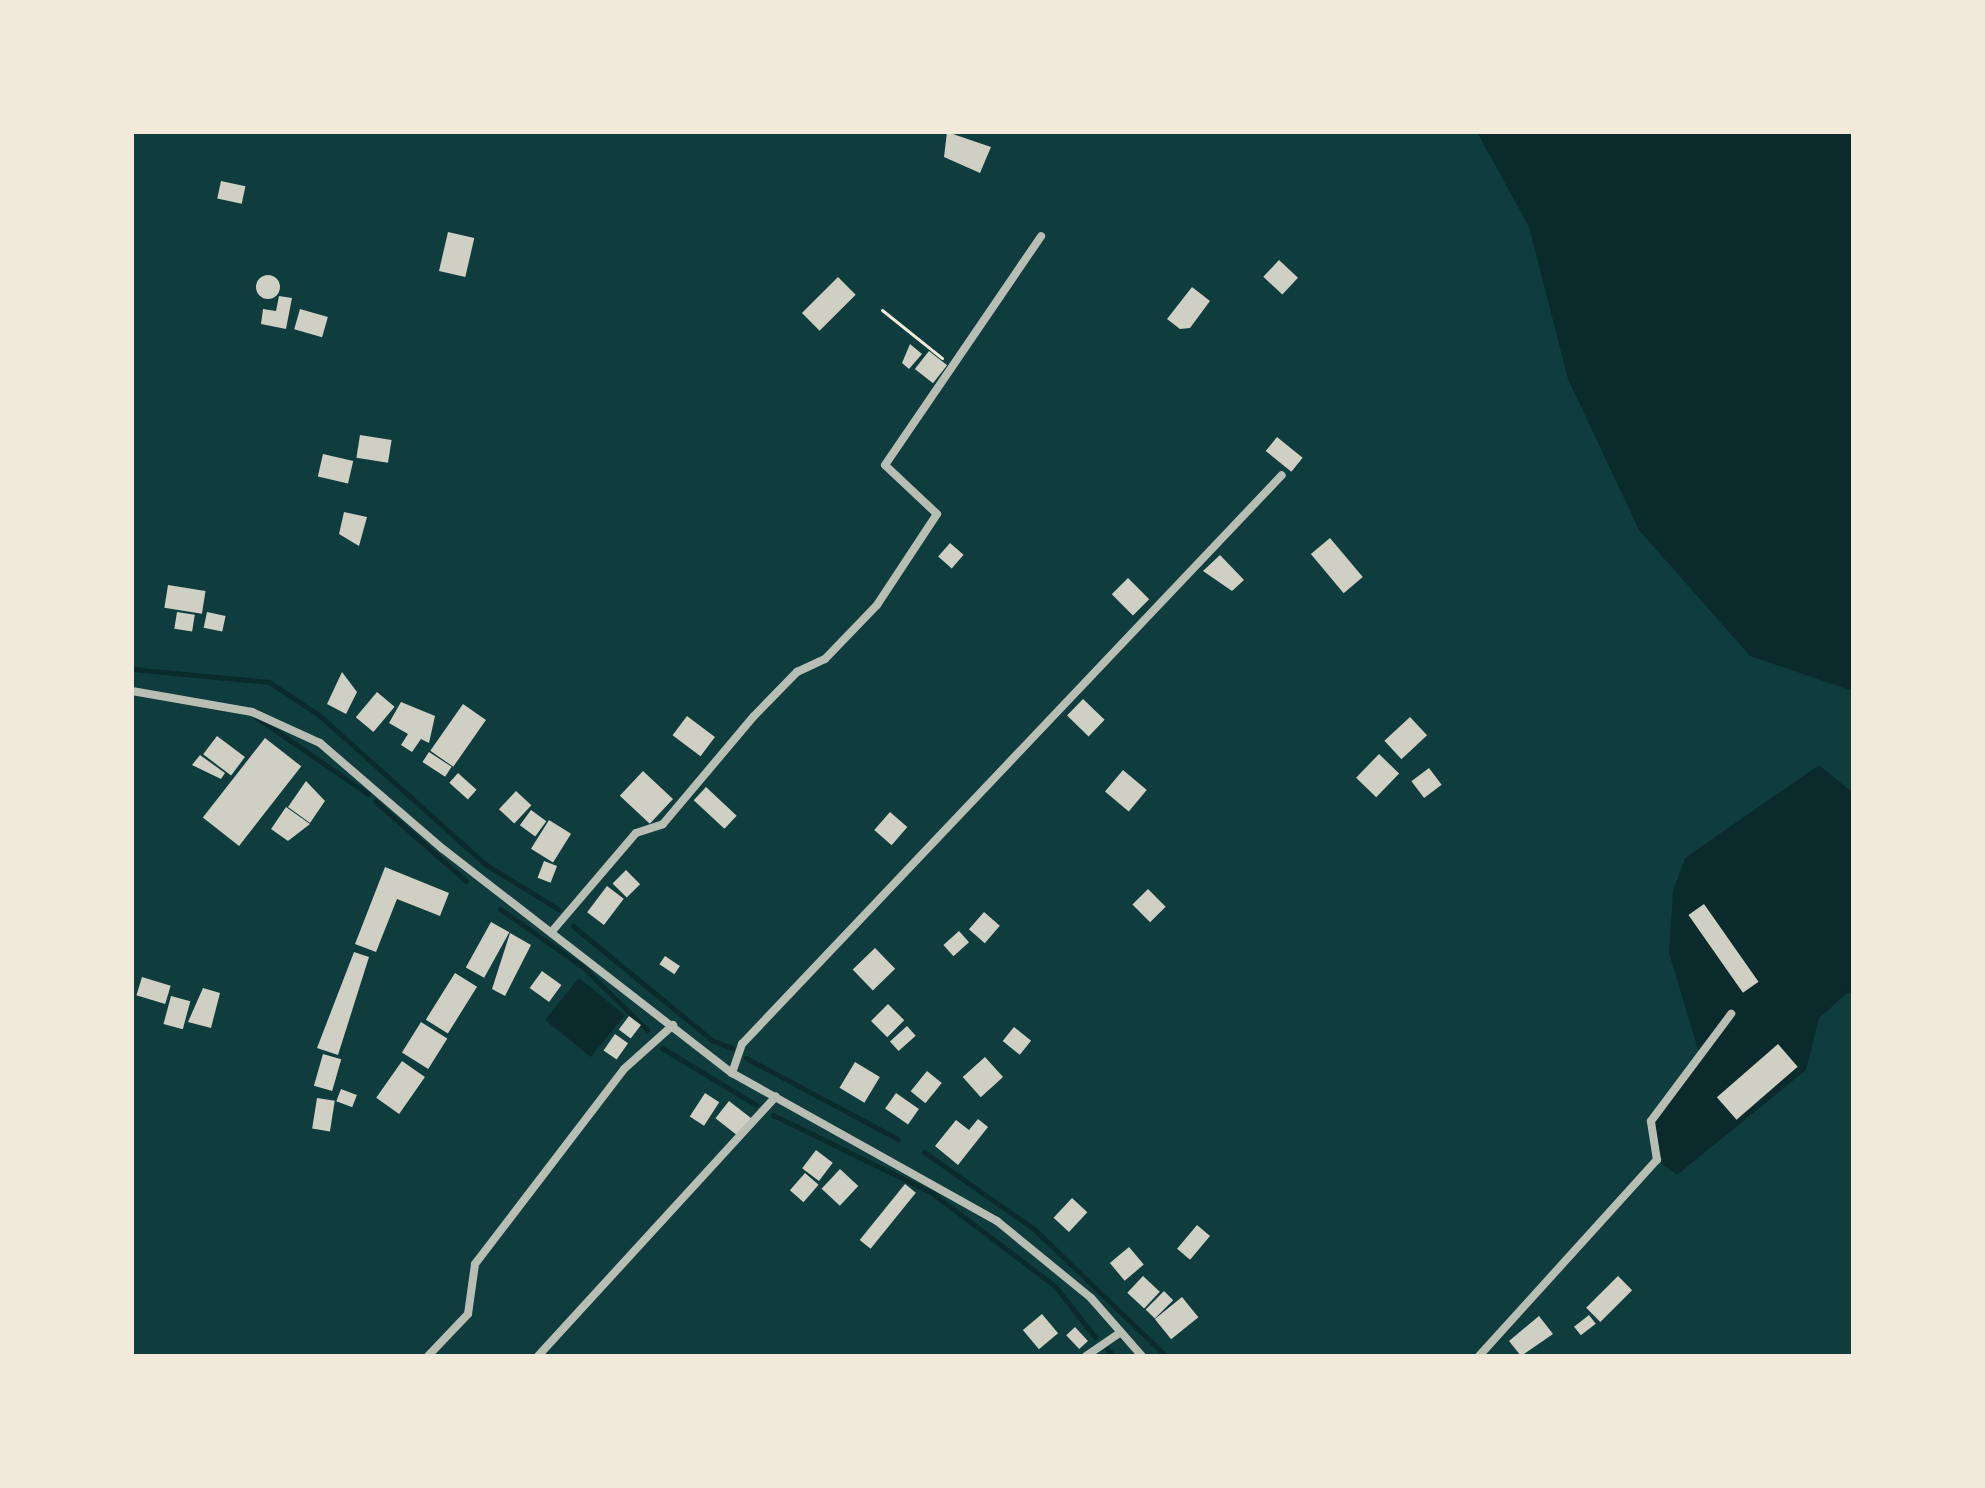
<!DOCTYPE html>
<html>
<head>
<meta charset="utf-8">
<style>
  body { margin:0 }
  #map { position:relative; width:1985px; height:1488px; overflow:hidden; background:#0f3d3e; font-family:Signika,sans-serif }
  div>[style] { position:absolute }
  .water>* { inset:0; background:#0a2a2b; transform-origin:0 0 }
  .stream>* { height:5px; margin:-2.5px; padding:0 2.5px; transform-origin:2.5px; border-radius:2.5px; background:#0a2a2b }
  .building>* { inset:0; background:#cfcfc3; transform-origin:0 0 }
  .round { border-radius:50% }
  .path>* { height:3px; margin:-1.5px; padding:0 1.5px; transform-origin:1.5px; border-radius:1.5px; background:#f1e9da }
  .minor>* { height:8px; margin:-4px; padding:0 4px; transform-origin:4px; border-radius:4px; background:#b8beb3 }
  span { translate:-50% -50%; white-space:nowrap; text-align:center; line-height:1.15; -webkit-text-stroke:6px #f1e9da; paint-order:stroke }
  .frame { position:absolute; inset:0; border:134px solid #f1e9da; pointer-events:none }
</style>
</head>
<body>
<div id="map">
  <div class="water">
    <div style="clip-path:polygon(1477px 132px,1853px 132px,1853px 691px,1750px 656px,1639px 530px,1568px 379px,1529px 227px)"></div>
    <div style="clip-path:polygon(1819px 765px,1853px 793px,1853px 988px,1819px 1018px,1806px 1070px,1677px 1175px,1657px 1160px,1651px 1121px,1700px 1056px,1669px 953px,1673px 891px,1685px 858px)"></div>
    <div style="left:579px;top:978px;width:59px;height:54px;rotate:39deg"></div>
  </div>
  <div class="stream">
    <div style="left:132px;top:669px;width:138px;rotate:5.4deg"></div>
    <div style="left:269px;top:682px;width:60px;rotate:33.4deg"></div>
    <div style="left:319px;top:715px;width:223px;rotate:41.9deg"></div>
    <div style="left:485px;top:864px;width:86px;rotate:31.7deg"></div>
    <div style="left:256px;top:717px;width:136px;rotate:34.5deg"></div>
    <div style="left:375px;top:801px;width:121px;rotate:41.3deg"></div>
    <div style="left:500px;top:909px;width:101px;rotate:34.9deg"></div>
    <div style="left:583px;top:967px;width:90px;rotate:44.5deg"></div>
    <div style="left:573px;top:926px;width:181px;rotate:39.4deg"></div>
    <div style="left:713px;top:1041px;width:20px;rotate:20deg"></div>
    <div style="left:1847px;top:990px;width:6px;rotate:-18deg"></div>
    <div style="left:662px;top:1048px;width:110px;rotate:31.2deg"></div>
    <div style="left:746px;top:1058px;width:172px;rotate:28.1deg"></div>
    <div style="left:773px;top:1115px;width:177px;rotate:26.1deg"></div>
    <div style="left:932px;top:1193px;width:154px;rotate:37.1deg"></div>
    <div style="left:1055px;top:1286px;width:65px;rotate:51.9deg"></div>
    <div style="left:924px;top:1152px;width:134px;rotate:35deg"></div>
    <div style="left:1034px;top:1229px;width:183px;rotate:43.9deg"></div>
    <div style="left:1107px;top:1349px;width:10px;rotate:45deg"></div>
  </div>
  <div class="building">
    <div style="clip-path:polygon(947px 132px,991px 147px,980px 173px,944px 157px)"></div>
    <div style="left:221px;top:181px;width:25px;height:18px;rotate:12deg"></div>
    <div style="left:448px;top:232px;width:27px;height:40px;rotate:13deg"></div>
    <div style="left:1279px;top:260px;width:26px;height:23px;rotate:43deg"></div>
    <div class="round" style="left:256px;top:275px;width:24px;height:24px"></div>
    <div style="left:838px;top:277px;width:25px;height:51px;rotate:45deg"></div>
    <div style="clip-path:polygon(1192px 287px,1210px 301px,1190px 328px,1180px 329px,1167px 319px)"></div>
    <div style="clip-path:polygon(279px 296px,292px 298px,286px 329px,261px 324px,263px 309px,276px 311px)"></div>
    <div style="left:300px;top:309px;width:29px;height:21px;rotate:16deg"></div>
    <div style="clip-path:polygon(910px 344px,922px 354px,909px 369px,902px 363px)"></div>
    <div style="left:929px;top:351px;width:23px;height:23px;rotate:38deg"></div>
    <div style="left:360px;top:435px;width:32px;height:23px;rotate:9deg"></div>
    <div style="left:1277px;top:437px;width:33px;height:18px;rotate:39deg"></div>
    <div style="left:323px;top:454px;width:31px;height:23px;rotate:13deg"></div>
    <div style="clip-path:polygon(344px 512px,367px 517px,359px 546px,339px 534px)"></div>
    <div style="left:1330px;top:538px;width:51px;height:25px;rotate:50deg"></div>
    <div style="left:950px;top:543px;width:18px;height:18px;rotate:41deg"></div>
    <div style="clip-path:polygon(1220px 555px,1244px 580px,1232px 591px,1203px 571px)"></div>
    <div style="left:1128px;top:578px;width:30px;height:23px;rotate:45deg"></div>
    <div style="left:168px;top:585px;width:38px;height:23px;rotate:9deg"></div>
    <div style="left:177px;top:612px;width:18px;height:17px;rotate:9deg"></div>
    <div style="left:207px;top:612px;width:19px;height:16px;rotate:12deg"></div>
    <div style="clip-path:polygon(342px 672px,357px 692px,346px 714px,327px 704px)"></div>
    <div style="left:377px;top:692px;width:23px;height:33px;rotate:40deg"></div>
    <div style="left:1083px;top:699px;width:30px;height:23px;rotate:44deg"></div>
    <div style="clip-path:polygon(401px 702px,435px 716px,429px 743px,421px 739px,412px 752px,401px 745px,408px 734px,389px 723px)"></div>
    <div style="left:463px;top:704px;width:28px;height:57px;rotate:35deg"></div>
    <div style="left:687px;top:716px;width:35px;height:24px;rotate:37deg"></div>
    <div style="left:1410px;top:717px;width:25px;height:35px;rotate:47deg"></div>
    <div style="left:217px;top:736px;width:35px;height:23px;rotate:37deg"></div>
    <div style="left:265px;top:738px;width:46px;height:101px;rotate:38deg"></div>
    <div style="left:429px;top:752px;width:27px;height:12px;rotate:33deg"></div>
    <div style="left:1379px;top:754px;width:28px;height:33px;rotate:44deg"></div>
    <div style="clip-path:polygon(200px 755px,225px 773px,221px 779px,192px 765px)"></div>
    <div style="left:1429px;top:768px;width:21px;height:22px;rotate:53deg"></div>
    <div style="left:1123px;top:770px;width:31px;height:28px;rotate:40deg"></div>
    <div style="left:643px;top:771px;width:41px;height:34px;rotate:43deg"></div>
    <div style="left:458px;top:773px;width:25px;height:13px;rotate:42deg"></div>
    <div style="clip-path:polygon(306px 781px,325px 801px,310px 823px,288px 807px)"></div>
    <div style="left:706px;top:787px;width:42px;height:18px;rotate:43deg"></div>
    <div style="left:516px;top:791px;width:21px;height:25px;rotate:43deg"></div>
    <div style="clip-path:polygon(286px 807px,310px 824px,288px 841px,271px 829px)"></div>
    <div style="left:531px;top:810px;width:19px;height:19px;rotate:36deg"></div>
    <div style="left:890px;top:812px;width:23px;height:24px;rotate:41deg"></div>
    <div style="left:549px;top:820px;width:26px;height:34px;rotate:32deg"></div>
    <div style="left:544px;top:861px;width:14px;height:18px;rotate:21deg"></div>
    <div style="clip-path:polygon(385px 867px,449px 893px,440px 916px,397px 899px,376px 952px,355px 944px)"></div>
    <div style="left:626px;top:870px;width:20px;height:19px;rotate:45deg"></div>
    <div style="left:607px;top:886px;width:21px;height:33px;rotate:37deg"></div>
    <div style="left:1148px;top:889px;width:25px;height:22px;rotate:45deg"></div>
    <div style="left:1704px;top:904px;width:95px;height:19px;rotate:55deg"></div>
    <div style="left:984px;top:912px;width:21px;height:23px;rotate:41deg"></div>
    <div style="left:491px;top:922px;width:21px;height:52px;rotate:29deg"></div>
    <div style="left:959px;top:931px;width:15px;height:21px;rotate:48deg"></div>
    <div style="clip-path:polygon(510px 933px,531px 945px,505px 996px,492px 989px)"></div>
    <div style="left:875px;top:948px;width:29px;height:31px;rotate:46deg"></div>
    <div style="clip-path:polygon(354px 952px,369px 957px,338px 1055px,317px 1048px)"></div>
    <div style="left:665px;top:956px;width:18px;height:10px;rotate:34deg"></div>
    <div style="left:542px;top:971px;width:24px;height:21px;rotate:36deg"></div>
    <div style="left:455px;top:973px;width:26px;height:55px;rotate:32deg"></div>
    <div style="left:142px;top:977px;width:30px;height:19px;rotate:17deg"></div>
    <div style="clip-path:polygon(203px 988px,220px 993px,211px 1028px,188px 1022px)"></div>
    <div style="left:171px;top:996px;width:20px;height:29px;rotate:15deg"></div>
    <div style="left:888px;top:1004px;width:23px;height:24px;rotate:45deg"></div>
    <div style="left:629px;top:1016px;width:15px;height:17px;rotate:37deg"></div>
    <div style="left:421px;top:1022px;width:31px;height:36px;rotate:32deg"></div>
    <div style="left:907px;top:1026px;width:13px;height:23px;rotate:48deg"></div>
    <div style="left:1014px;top:1027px;width:22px;height:18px;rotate:39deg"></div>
    <div style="left:615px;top:1034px;width:16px;height:20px;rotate:35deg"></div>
    <div style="left:1778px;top:1044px;width:30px;height:81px;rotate:49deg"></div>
    <div style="left:323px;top:1054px;width:19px;height:33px;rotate:16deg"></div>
    <div style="left:985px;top:1057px;width:27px;height:30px;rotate:48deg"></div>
    <div style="left:402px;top:1061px;width:28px;height:45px;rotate:35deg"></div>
    <div style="left:855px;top:1062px;width:29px;height:30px;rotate:31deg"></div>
    <div style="left:927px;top:1071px;width:19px;height:26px;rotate:39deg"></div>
    <div style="left:341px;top:1089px;width:17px;height:13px;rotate:21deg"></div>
    <div style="left:705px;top:1093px;width:17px;height:28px;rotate:33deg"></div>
    <div style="left:896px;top:1093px;width:28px;height:19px;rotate:35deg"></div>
    <div style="left:317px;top:1098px;width:18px;height:31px;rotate:9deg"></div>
    <div style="left:729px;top:1101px;width:29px;height:22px;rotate:38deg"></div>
    <div style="clip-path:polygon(978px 1119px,988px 1127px,958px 1165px,935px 1146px,956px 1120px,969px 1130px)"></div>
    <div style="left:816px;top:1150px;width:21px;height:23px;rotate:37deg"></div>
    <div style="left:840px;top:1169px;width:25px;height:27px;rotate:43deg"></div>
    <div style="left:805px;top:1173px;width:18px;height:23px;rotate:41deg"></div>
    <div style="left:905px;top:1184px;width:14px;height:72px;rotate:39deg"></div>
    <div style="left:1072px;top:1198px;width:21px;height:27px;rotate:43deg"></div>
    <div style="left:1197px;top:1225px;width:17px;height:31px;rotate:40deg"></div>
    <div style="left:1129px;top:1247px;width:23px;height:25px;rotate:50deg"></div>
    <div style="left:1143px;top:1276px;width:23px;height:23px;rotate:43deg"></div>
    <div style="left:1618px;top:1276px;width:20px;height:45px;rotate:45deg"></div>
    <div style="left:1164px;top:1291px;width:13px;height:26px;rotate:45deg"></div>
    <div style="left:1182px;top:1297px;width:26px;height:35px;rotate:51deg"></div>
    <div style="left:1042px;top:1314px;width:25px;height:25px;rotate:50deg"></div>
    <div style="left:1589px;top:1315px;width:11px;height:19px;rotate:52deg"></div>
    <div style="clip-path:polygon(1539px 1316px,1553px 1334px,1521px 1356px,1509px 1341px)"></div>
    <div style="left:1075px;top:1327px;width:19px;height:12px;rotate:47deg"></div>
  </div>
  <div class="path">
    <div style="left:882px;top:310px;width:77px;rotate:38.7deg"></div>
  </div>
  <div class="minor">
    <div style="left:132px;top:691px;width:122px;rotate:9.9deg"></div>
    <div style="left:252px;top:712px;width:75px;rotate:24.5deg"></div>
    <div style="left:320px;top:743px;width:162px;rotate:40.8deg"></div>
    <div style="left:443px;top:849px;width:366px;rotate:37.8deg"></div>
    <div style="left:732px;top:1073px;width:304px;rotate:29.2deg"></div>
    <div style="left:997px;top:1221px;width:122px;rotate:39.3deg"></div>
    <div style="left:1091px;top:1298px;width:77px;rotate:48.7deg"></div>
    <div style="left:554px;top:929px;width:126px;rotate:-49.5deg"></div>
    <div style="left:636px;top:833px;width:28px;rotate:-18deg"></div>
    <div style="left:663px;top:824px;width:141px;rotate:-49.9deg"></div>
    <div style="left:754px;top:716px;width:62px;rotate:-45.7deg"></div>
    <div style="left:797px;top:672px;width:31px;rotate:-25deg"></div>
    <div style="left:825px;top:659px;width:75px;rotate:-46.1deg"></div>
    <div style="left:877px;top:605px;width:109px;rotate:-56.6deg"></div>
    <div style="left:937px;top:514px;width:71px;rotate:-136.7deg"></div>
    <div style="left:885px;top:465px;width:277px;rotate:-55.7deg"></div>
    <div style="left:732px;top:1073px;width:31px;rotate:-71deg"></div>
    <div style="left:742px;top:1044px;width:784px;rotate:-46.5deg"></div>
    <div style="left:428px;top:1356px;width:58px;rotate:-46.4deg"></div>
    <div style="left:468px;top:1314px;width:50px;rotate:-82deg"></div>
    <div style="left:475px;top:1264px;width:245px;rotate:-52.6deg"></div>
    <div style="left:624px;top:1069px;width:66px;rotate:-41.9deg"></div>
    <div style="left:538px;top:1356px;width:352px;rotate:-47.5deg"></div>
    <div style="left:1086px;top:1356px;width:42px;rotate:-34.4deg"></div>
    <div style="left:1479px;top:1356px;width:265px;rotate:-47.8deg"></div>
    <div style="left:1657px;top:1160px;width:39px;rotate:-99deg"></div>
    <div style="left:1651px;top:1121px;width:134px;rotate:-53.2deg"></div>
  </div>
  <div class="frame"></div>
</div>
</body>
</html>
